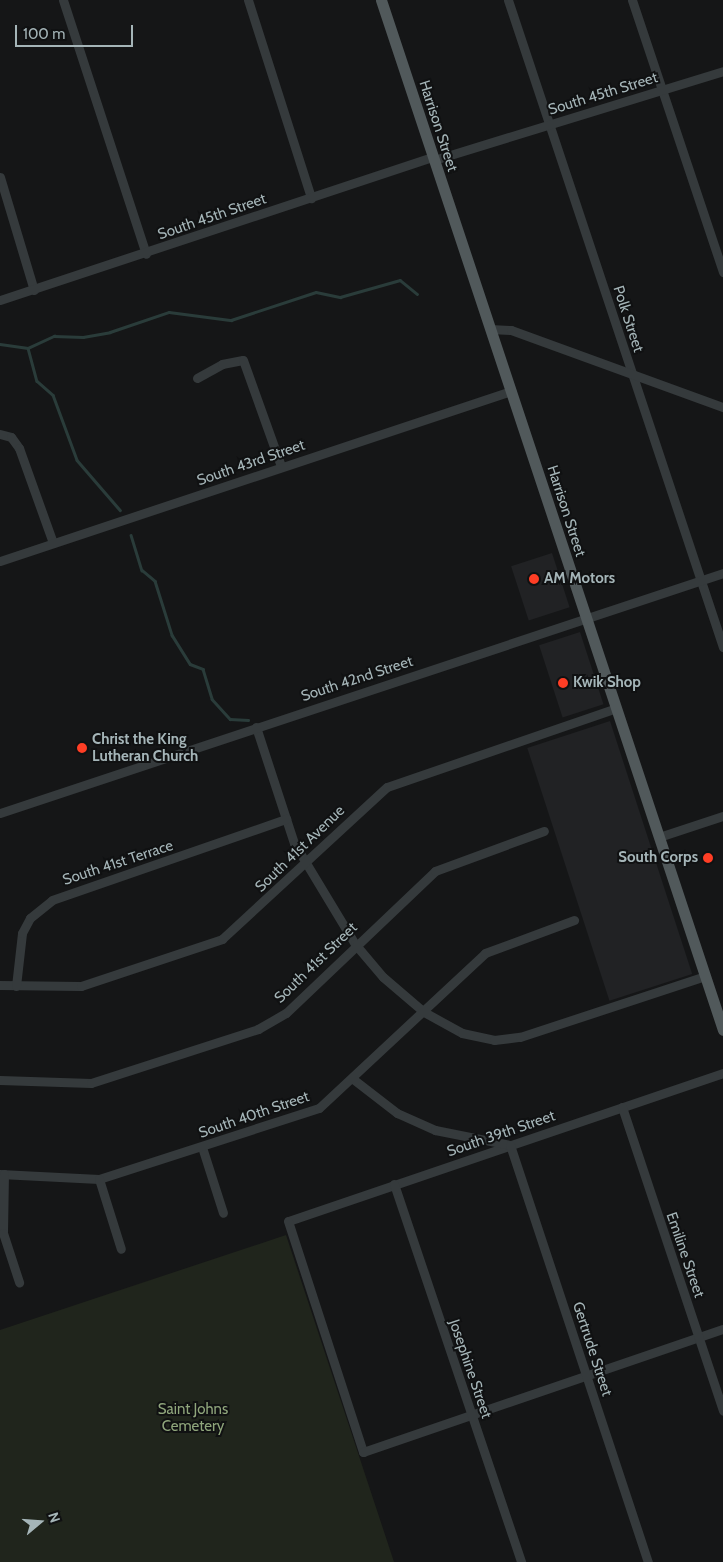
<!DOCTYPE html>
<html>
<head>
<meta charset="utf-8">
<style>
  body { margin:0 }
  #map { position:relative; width:723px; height:1562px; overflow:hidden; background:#151617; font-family:Cabin,sans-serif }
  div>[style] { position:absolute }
  .built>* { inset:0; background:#212224; transform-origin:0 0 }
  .green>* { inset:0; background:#20251c }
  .stream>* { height:2.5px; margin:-1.25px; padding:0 1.25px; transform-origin:1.25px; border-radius:1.25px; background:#2a3c3a }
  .minor>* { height:9px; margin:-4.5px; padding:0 4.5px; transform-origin:4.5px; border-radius:4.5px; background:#353a3c }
  .major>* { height:11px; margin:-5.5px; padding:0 5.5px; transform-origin:5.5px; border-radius:5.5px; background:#51595b }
  .dots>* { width:14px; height:14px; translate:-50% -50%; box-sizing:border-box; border:2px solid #101112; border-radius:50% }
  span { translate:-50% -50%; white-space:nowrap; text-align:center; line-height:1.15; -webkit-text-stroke:4px #101112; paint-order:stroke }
  .street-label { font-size:15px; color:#a5b5b8 }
  .poi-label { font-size:15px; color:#a5b5b8; font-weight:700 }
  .left { translate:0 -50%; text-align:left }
  .right { translate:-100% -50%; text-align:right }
  .park-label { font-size:15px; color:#8fa57b }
  .north { position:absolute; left:15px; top:1497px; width:50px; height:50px; -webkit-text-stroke:4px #101112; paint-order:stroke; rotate:72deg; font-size:14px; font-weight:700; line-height:20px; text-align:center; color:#a5b5b8 }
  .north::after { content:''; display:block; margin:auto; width:18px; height:22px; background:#a5b5b8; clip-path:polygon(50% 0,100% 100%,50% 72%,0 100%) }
  .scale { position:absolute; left:15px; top:25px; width:118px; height:22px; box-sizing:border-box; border:2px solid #a5b5b8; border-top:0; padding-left:6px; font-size:15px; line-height:18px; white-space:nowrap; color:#a5b5b8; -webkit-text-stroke:4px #101112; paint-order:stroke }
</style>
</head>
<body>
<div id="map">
  <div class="built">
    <div style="left:552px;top:553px;width:57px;height:43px;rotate:72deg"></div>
    <div style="left:580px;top:632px;width:76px;height:43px;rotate:72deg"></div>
    <div style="left:610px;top:721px;width:266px;height:87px;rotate:72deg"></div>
  </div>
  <div class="green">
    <div style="clip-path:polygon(286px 1235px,394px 1562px,0 1562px,0 1330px)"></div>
  </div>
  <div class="stream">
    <div style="left:0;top:344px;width:28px;rotate:8deg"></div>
    <div style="left:28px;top:348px;width:29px;rotate:-25deg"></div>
    <div style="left:54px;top:336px;width:29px;rotate:2deg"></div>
    <div style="left:83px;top:337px;width:27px;rotate:-10deg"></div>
    <div style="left:110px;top:332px;width:62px;rotate:-18.7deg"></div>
    <div style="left:169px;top:312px;width:63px;rotate:7.4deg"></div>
    <div style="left:231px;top:320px;width:89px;rotate:-18.2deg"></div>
    <div style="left:316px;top:292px;width:25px;rotate:12deg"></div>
    <div style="left:340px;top:297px;width:62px;rotate:-15.8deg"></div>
    <div style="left:400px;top:280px;width:22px;rotate:39deg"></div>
    <div style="left:28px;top:348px;width:34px;rotate:75deg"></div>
    <div style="left:37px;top:381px;width:21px;rotate:41deg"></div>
    <div style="left:53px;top:395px;width:69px;rotate:69.7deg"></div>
    <div style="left:77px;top:460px;width:66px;rotate:49.3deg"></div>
    <div style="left:131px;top:535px;width:37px;rotate:73deg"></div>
    <div style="left:142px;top:570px;width:17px;rotate:40deg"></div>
    <div style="left:155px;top:581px;width:57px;rotate:72.5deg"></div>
    <div style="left:172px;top:635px;width:34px;rotate:58deg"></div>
    <div style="left:190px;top:664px;width:14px;rotate:21deg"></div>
    <div style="left:203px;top:669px;width:31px;rotate:73deg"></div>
    <div style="left:212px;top:699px;width:27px;rotate:48deg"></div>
    <div style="left:230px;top:719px;width:18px;rotate:3deg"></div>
  </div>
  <div class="minor">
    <div style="left:63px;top:0;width:267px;rotate:71.9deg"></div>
    <div style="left:248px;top:0;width:208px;rotate:72.3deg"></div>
    <div style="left:508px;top:0;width:682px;rotate:71.62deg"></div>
    <div style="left:632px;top:0;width:287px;rotate:71.5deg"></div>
    <div style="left:434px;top:160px;width:302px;rotate:-17.1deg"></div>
    <div style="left:0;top:177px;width:118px;rotate:73.3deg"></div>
    <div style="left:0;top:300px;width:456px;rotate:-18.3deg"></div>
    <div style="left:490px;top:329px;width:21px;rotate:3deg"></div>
    <div style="left:511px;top:330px;width:226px;rotate:20deg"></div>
    <div style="left:197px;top:378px;width:29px;rotate:-29deg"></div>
    <div style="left:222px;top:364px;width:21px;rotate:-11deg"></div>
    <div style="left:243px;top:360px;width:113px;rotate:70.3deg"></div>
    <div style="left:0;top:434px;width:11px;rotate:15deg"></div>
    <div style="left:11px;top:437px;width:14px;rotate:54deg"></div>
    <div style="left:19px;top:448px;width:101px;rotate:70.3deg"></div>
    <div style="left:0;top:561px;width:539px;rotate:-18.4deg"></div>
    <div style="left:256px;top:727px;width:122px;rotate:71.9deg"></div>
    <div style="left:294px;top:843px;width:118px;rotate:58.9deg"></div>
    <div style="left:355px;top:944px;width:43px;rotate:49.7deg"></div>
    <div style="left:383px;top:977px;width:54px;rotate:40.5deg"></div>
    <div style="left:424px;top:1012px;width:43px;rotate:28.9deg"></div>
    <div style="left:462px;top:1033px;width:33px;rotate:12deg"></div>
    <div style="left:494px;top:1040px;width:26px;rotate:-7deg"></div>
    <div style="left:520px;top:1037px;width:195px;rotate:-18.2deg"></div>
    <div style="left:0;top:813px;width:762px;rotate:-18.36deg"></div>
    <div style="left:659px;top:837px;width:67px;rotate:-18.2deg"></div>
    <div style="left:0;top:985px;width:81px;rotate:0.7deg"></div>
    <div style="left:81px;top:986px;width:149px;rotate:-18.4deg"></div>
    <div style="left:222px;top:939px;width:224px;rotate:-42.7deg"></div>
    <div style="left:387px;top:787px;width:242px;rotate:-19deg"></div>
    <div style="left:16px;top:986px;width:53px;rotate:-83.5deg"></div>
    <div style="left:22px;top:933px;width:17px;rotate:-62deg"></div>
    <div style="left:30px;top:918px;width:28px;rotate:-39deg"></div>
    <div style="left:52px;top:900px;width:248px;rotate:-19.1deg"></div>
    <div style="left:723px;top:1073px;width:459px;rotate:161.2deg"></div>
    <div style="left:288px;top:1221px;width:243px;rotate:72deg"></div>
    <div style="left:363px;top:1452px;width:380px;rotate:-18.9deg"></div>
    <div style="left:353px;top:1079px;width:56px;rotate:37.7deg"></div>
    <div style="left:397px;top:1113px;width:42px;rotate:24.1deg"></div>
    <div style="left:435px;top:1130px;width:76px;rotate:11.3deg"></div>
    <div style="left:510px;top:1145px;width:439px;rotate:71.7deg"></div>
    <div style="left:0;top:1080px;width:91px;rotate:1.9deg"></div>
    <div style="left:91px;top:1083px;width:176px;rotate:-17.9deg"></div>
    <div style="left:258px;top:1029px;width:32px;rotate:-30deg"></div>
    <div style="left:286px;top:1013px;width:206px;rotate:-43.6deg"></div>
    <div style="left:435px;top:871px;width:116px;rotate:-20.2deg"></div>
    <div style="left:622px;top:1107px;width:320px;rotate:71.6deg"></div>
    <div style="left:202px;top:1147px;width:69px;rotate:72.3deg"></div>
    <div style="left:0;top:1174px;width:99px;rotate:2.9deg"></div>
    <div style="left:99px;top:1179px;width:231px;rotate:-17.9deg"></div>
    <div style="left:319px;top:1108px;width:227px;rotate:-43deg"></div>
    <div style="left:485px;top:953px;width:95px;rotate:-20.3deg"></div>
    <div style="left:4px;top:1174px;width:59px;rotate:91deg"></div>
    <div style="left:3px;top:1233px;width:52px;rotate:71.9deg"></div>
    <div style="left:99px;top:1179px;width:73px;rotate:72.6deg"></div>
    <div style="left:394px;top:1184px;width:399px;rotate:71.4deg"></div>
  </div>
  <div class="major">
    <div style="left:381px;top:0;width:1085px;rotate:71.63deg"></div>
  </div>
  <div class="dots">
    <div style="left:534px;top:579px;background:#ff3e25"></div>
    <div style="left:563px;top:683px;background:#ff3e25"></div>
    <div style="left:82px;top:748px;background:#ff3e25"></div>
    <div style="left:708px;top:858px;background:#ff3e25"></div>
  </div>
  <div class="street-label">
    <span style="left:603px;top:94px;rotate:-17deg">South 45th Street</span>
    <span style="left:438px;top:126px;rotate:72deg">Harrison Street</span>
    <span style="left:212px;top:217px;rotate:-19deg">South 45th Street</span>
    <span style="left:628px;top:319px;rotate:72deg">Polk Street</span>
    <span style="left:251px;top:463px;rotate:-19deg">South 43rd Street</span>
    <span style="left:566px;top:511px;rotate:72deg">Harrison Street</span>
    <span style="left:357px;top:679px;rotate:-18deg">South 42nd Street</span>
    <span style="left:300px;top:849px;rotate:-44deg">South 41st Avenue</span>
    <span style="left:118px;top:863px;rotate:-18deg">South 41st Terrace</span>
    <span style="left:316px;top:963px;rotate:-44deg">South 41st Street</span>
    <span style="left:254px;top:1115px;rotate:-19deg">South 40th Street</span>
    <span style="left:501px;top:1134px;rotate:-19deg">South 39th Street</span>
    <span style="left:685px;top:1255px;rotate:71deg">Emiline Street</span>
    <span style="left:592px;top:1349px;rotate:72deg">Gertrude Street</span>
    <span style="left:470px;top:1369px;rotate:71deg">Josephine Street</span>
  </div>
  <div class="poi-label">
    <span class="left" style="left:544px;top:579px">AM Motors</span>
    <span class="left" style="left:573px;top:683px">Kwik Shop</span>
    <span class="left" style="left:92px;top:748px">Christ the King<br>Lutheran Church</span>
    <span class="right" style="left:698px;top:858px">South Corps</span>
  </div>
  <div class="park-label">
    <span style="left:193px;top:1418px">Saint Johns<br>Cemetery</span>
  </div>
  <div class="north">N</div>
  <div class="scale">100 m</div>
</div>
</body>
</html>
